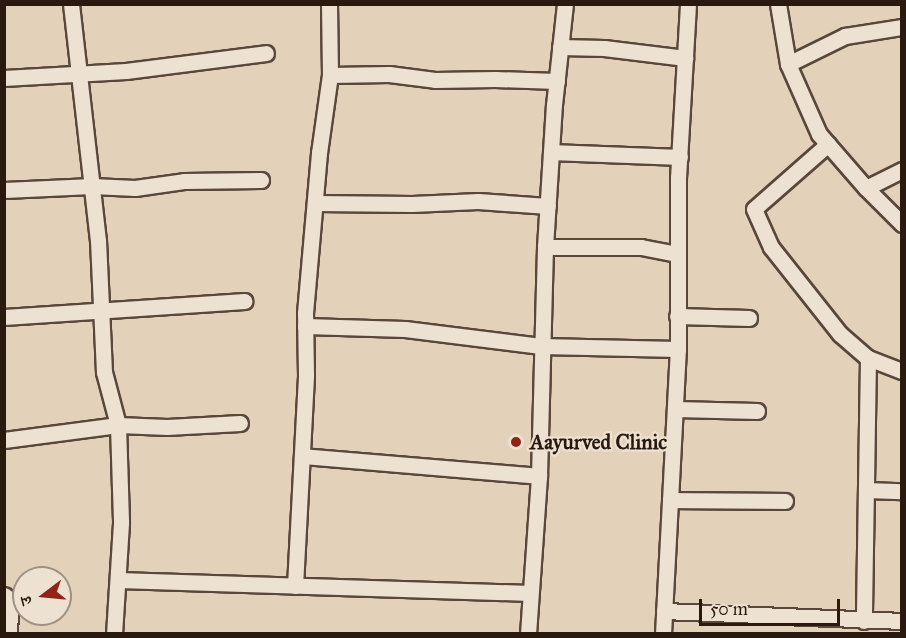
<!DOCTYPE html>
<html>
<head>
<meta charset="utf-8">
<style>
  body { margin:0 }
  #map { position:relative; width:906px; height:638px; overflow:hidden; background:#e3d1ba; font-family:"IM FELL Great Primer","Noto Serif Devanagari",serif }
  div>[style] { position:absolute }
  .roads { filter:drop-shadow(2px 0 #58473a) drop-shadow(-2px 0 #58473a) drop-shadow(0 2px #58473a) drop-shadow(0 -2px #58473a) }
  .minor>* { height:15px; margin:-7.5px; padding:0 7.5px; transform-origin:7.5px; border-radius:7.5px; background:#ede1d2 }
  .dots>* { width:16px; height:16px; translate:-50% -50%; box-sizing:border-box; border:3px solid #ede1d2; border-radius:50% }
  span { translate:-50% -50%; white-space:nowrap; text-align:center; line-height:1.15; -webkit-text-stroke:4.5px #ede1d2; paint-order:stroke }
  .poi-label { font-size:21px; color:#29190f; font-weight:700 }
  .left { translate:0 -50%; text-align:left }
  .frame { position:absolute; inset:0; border:6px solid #29190f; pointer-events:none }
  .north { position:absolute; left:12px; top:566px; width:60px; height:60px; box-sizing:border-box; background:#ede1d2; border:2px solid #9f9184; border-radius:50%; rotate:254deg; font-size:16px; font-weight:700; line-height:24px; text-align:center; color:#29190f }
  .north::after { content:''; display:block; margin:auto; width:21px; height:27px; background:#8f2418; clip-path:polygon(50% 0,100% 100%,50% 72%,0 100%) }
  .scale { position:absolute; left:699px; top:599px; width:141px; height:27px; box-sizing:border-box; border:3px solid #29190f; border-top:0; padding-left:8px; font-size:18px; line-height:21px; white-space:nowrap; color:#29190f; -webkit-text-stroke:4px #ede1d2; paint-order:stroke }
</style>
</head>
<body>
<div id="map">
  <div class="roads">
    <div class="minor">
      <div style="left:71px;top:4px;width:238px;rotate:83.5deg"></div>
      <div style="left:98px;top:240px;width:132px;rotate:87.4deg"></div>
      <div style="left:104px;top:372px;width:55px;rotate:75.2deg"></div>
      <div style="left:118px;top:425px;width:98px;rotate:88.2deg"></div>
      <div style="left:121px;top:523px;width:111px;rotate:93.6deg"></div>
      <div style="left:778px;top:4px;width:61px;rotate:80.5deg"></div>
      <div style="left:788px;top:64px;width:77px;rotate:66.1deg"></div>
      <div style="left:819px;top:134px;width:72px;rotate:49deg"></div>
      <div style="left:866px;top:188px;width:51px;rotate:45deg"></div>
      <div style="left:560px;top:47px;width:44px;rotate:1.3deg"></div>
      <div style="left:604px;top:48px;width:82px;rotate:7deg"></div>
      <div style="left:788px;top:64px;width:64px;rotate:-26.2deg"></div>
      <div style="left:845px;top:36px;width:58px;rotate:-9deg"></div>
      <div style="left:330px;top:75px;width:59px;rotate:-1deg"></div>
      <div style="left:389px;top:74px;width:46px;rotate:7.4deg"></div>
      <div style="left:435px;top:80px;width:60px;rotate:-1deg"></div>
      <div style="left:495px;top:79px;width:62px;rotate:1.8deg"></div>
      <div style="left:4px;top:78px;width:122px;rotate:-3.3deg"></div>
      <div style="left:126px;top:71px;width:141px;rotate:-7.3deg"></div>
      <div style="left:828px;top:144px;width:98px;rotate:138.7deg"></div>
      <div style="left:754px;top:209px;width:42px;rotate:65.9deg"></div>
      <div style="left:771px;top:247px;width:111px;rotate:51.6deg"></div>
      <div style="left:840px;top:334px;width:37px;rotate:41deg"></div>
      <div style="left:868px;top:358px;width:263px;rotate:90.9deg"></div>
      <div style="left:551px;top:152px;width:129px;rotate:2.2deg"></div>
      <div style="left:866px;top:188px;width:40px;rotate:-26.6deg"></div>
      <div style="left:4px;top:190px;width:88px;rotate:-2.6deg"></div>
      <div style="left:92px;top:186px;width:43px;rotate:2.7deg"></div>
      <div style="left:135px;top:188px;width:49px;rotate:-8.1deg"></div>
      <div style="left:184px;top:181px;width:77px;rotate:-0.7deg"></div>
      <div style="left:315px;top:203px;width:97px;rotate:0.6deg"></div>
      <div style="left:412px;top:204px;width:66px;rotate:-2.6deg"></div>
      <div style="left:478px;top:201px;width:70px;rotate:4.1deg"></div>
      <div style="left:545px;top:247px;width:96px"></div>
      <div style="left:641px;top:247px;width:36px;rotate:11deg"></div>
      <div style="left:677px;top:316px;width:72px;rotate:1.6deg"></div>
      <div style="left:4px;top:317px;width:241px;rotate:-3.8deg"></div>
      <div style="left:305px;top:326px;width:100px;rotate:1.7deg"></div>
      <div style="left:405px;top:329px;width:137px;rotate:7.1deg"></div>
      <div style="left:541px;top:346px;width:137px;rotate:1.3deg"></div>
      <div style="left:868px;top:358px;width:36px;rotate:21deg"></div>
      <div style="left:675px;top:409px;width:82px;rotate:1.4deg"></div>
      <div style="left:4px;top:440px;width:115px;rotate:-7.5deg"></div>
      <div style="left:118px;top:425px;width:49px;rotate:2.3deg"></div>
      <div style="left:167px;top:427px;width:73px;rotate:-3.1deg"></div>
      <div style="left:302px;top:456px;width:238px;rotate:4.8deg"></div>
      <div style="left:866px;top:490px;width:36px;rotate:2deg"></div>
      <div style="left:670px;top:500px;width:115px;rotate:0.5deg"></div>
      <div style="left:118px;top:580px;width:412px;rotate:1.8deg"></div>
      <div style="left:295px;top:586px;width:211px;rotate:-87deg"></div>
      <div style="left:306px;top:375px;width:62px;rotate:-90.9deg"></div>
      <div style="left:305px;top:313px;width:161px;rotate:-85deg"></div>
      <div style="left:319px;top:153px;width:79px;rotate:-82deg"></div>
      <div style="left:330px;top:75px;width:71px;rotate:-90.8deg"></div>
      <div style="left:4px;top:595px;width:5px;rotate:37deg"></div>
      <div style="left:8px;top:598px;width:15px;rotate:82deg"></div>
      <div style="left:10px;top:613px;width:21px;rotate:93deg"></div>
      <div style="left:664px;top:611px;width:238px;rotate:2.4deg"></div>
      <div style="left:528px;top:634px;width:158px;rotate:-86deg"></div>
      <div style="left:539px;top:476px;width:229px;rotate:-88.5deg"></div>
      <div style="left:545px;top:247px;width:142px;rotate:-86.4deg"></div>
      <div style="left:554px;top:105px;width:102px;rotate:-83.8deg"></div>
      <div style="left:663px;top:634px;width:285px;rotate:-87deg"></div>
      <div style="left:678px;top:349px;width:171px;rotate:-90deg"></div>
      <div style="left:678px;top:178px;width:174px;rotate:-86.7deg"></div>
    </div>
  </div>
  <div class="dots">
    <div style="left:516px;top:442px;background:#8f2418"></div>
  </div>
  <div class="poi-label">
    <span class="left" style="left:530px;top:442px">Aayurved Clinic</span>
  </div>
  <div class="frame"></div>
  <div class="north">उ</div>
  <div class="scale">50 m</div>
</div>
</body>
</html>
